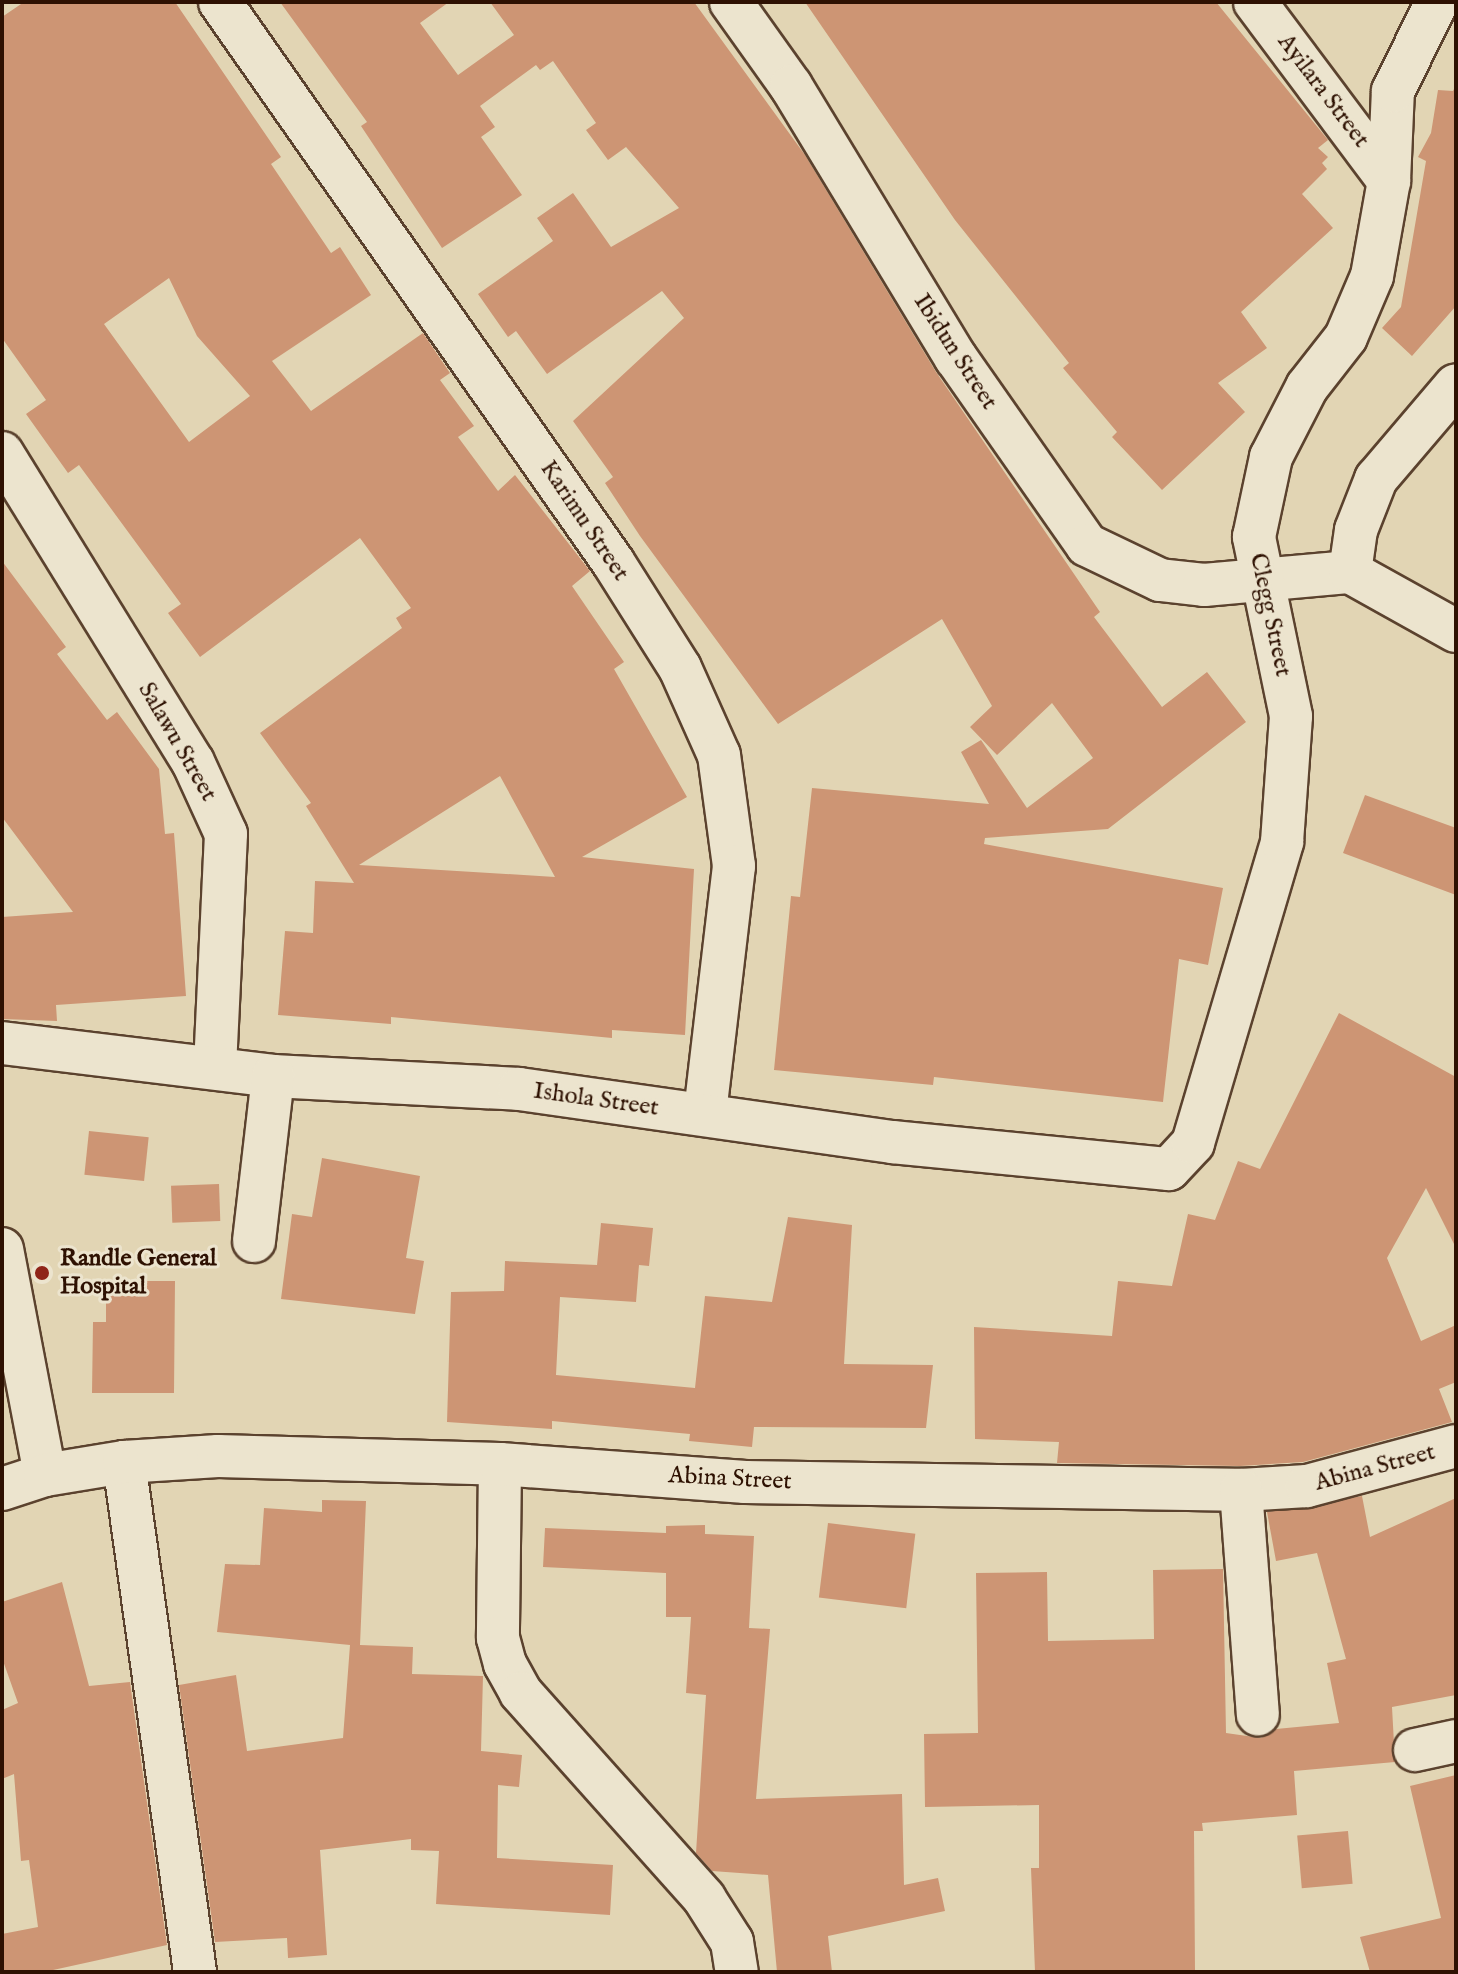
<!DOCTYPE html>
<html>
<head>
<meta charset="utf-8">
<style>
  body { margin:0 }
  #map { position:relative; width:1458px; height:1974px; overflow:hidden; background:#e2d5b4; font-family:"IM FELL English",serif }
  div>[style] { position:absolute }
  .building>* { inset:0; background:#cd9574; transform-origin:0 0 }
  .roads { filter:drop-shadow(2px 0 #5b422e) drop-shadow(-2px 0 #5b422e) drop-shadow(0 2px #5b422e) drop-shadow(0 -2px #5b422e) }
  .minor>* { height:42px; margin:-21px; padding:0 21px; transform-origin:21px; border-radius:21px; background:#ece4ce }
  .dots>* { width:22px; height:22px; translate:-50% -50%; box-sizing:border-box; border:4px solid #ece4ce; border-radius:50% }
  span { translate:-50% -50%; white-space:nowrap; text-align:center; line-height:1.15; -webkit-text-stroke:6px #ece4ce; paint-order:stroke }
  .street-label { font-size:24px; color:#2e1102 }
  .poi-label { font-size:24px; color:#2e1102; font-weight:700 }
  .left { translate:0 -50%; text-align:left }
  .frame { position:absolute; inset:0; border:4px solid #2e1102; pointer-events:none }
</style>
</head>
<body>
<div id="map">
  <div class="building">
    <div style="clip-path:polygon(evenodd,24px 2px,175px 2px,281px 157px,271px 164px,331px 253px,340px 247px,371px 295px,272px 361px,311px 411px,423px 333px,450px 373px,440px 380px,474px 426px,458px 437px,498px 491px,515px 475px,590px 571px,572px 586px,624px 662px,614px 669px,687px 797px,582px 857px,694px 869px,685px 1035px,612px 1030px,612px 1038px,391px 1017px,391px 1024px,278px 1015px,285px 931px,313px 933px,315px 881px,354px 883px,306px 806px,311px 803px,260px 733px,402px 628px,396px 618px,411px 608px,360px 538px,200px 657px,168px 613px,181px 604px,79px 465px,68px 473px,26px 414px,46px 400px,2px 338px,2px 17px,24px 2px,169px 278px,197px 336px,250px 396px,189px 442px,104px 324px,169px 278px,24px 2px,500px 776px,555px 877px,359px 865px,500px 776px)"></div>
    <div style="clip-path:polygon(280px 2px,449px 2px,420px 23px,458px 75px,514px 35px,490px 2px,694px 2px,805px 155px,936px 372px,1100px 612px,1094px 617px,1162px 707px,1207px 672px,1246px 722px,1108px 829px,985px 838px,984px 844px,1223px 888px,1208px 965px,1179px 959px,1163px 1102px,934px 1077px,933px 1085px,774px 1070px,791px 896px,800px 897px,812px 788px,989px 804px,961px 752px,981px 740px,1027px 808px,1093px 758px,1052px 703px,997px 755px,970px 727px,992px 706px,942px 619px,778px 724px,640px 536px,605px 483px,613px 477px,573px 421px,684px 318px,662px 291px,547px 374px,516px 331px,508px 337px,478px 294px,553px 241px,537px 218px,573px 193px,611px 247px,679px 208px,626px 147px,608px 160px,586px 130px,596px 123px,553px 61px,540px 70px,536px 65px,480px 106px,495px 127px,481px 137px,522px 195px,442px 248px,361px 126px,367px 122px)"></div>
    <div style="clip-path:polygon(805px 2px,1216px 2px,1328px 140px,1318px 148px,1328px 157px,1322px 163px,1327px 169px,1302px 194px,1333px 228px,1241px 312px,1267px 348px,1218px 383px,1245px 412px,1162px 490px,1112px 437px,1117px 432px,1063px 368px,1069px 363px,955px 220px)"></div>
    <div style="clip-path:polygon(1456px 85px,1456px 306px,1412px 356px,1382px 328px,1401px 307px,1426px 161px,1418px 157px,1431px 133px,1438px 90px,1453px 91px)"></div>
    <div style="clip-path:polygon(2px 561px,66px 647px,57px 654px,107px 720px,117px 712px,159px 769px,165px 834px,174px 833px,186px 996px,56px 1005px,57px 1021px,2px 1019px,2px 917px,73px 912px,2px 817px)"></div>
    <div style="clip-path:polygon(1365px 795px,1456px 828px,1456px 895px,1343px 853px)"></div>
    <div style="clip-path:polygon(1339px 1013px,1456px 1077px,1456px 1248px,1426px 1188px,1387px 1258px,1421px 1341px,1456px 1325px,1456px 1382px,1439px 1389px,1452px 1422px,1303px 1462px,1240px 1466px,1057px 1463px,1059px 1442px,975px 1439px,974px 1327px,1112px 1336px,1118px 1281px,1172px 1286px,1188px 1214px,1215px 1220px,1238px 1161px,1260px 1169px)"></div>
    <div style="left:89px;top:1131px;width:60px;height:44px;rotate:6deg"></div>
    <div style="clip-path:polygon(322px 1158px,420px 1176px,406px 1258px,424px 1261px,415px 1314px,281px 1299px,292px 1214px,312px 1217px)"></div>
    <div style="left:219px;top:1184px;width:37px;height:48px;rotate:88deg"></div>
    <div style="clip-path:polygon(788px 1217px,852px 1225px,844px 1364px,933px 1365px,926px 1428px,754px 1427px,752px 1447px,689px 1441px,690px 1434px,552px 1421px,552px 1429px,447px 1422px,451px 1292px,504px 1291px,505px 1261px,597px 1265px,601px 1223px,653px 1228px,649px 1266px,639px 1265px,636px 1302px,560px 1297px,556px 1375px,695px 1388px,705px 1296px,772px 1302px)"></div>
    <div style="clip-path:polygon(106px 1281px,175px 1281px,174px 1393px,92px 1393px,93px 1322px,106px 1322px)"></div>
    <div style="clip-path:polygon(1362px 1496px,1370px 1537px,1456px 1498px,1456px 1695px,1392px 1707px,1395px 1762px,1294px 1771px,1297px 1815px,1202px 1823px,1203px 1831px,1194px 1831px,1195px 1972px,1035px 1972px,1031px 1868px,1039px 1868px,1039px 1805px,925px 1807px,924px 1734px,978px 1733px,976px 1573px,1047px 1572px,1048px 1641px,1154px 1639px,1153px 1570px,1223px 1569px,1226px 1733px,1261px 1738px,1276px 1729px,1339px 1723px,1327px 1663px,1346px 1659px,1317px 1553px,1276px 1561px,1267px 1512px)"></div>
    <div style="clip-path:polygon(322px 1500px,366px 1501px,360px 1645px,413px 1647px,412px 1674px,483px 1676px,481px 1751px,522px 1755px,519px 1787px,498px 1785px,497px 1858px,613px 1865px,610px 1915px,436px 1904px,439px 1851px,411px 1850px,411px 1839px,320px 1850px,327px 1955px,288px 1958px,287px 1938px,215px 1942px,179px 1685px,236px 1675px,247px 1751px,343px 1738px,350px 1645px,217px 1632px,225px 1564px,260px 1565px,264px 1508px,322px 1512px)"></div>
    <div style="left:828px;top:1523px;width:88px;height:75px;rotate:7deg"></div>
    <div style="clip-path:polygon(705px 1525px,705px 1534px,754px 1536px,749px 1628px,770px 1629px,756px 1799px,902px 1794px,904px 1885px,938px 1878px,945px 1911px,828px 1936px,832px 1972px,777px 1972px,768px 1875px,712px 1871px,696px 1853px,706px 1695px,686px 1693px,691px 1617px,666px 1617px,666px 1573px,543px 1567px,545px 1528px,666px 1533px,666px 1526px)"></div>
    <div style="clip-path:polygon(62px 1582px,89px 1686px,130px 1682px,167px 1945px,44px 1972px,2px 1972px,2px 1934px,38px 1927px,29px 1860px,21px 1861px,14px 1774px,2px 1779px,2px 1710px,18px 1703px,2px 1658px,2px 1602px)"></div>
    <div style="clip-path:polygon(1456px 1775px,1456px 1972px,1370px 1972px,1360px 1937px,1441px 1918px,1410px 1786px)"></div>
    <div style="left:1348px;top:1831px;width:53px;height:51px;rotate:85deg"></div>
  </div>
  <div class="roads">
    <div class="minor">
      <div style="left:220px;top:2px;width:684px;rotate:54.94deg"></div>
      <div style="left:613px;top:562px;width:125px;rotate:57.7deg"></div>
      <div style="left:680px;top:668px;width:95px;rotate:65.9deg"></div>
      <div style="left:719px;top:755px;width:112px;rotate:82.3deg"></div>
      <div style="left:734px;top:866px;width:250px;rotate:96.7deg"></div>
      <div style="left:731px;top:2px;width:103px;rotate:54.5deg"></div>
      <div style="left:791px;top:86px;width:318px;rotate:58.8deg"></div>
      <div style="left:956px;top:358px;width:228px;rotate:55deg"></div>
      <div style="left:1087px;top:545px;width:81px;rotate:25.6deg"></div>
      <div style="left:1160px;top:580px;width:44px;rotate:6.5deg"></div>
      <div style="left:1204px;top:585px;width:147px;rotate:-5.1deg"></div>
      <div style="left:1350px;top:572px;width:121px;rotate:29.1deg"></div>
      <div style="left:1255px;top:2px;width:224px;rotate:53.2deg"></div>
      <div style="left:2px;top:453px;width:363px;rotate:58.3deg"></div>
      <div style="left:193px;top:762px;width:79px;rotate:65.4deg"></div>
      <div style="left:226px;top:834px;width:233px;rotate:92.7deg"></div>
      <div style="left:1350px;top:572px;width:42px;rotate:-81.9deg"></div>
      <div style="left:1356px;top:530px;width:55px;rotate:-68.6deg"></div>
      <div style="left:1376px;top:479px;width:123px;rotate:-49.6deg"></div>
      <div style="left:2px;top:1043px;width:273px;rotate:6.9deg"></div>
      <div style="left:273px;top:1076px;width:246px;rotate:3deg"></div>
      <div style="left:519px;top:1089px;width:377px;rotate:8.1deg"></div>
      <div style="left:892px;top:1142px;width:278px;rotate:5.6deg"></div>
      <div style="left:1169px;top:1169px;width:35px;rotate:-47deg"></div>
      <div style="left:1193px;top:1143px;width:314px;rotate:-73.5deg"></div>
      <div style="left:1282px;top:842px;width:126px;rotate:-85.9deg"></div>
      <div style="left:1291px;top:716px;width:183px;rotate:-101.7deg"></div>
      <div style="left:1254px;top:537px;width:82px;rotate:-78deg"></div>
      <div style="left:1271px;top:457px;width:79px;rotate:-62.8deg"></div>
      <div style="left:1307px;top:387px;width:63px;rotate:-52deg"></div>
      <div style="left:1346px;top:337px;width:66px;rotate:-66.9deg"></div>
      <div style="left:1372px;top:276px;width:97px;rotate:-79.9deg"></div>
      <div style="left:1389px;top:181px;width:90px;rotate:-87.5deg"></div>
      <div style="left:1393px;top:91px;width:99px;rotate:-63.7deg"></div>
      <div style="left:254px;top:1241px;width:166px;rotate:-83.4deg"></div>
      <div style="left:2px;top:1249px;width:230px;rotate:79.2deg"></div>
      <div style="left:124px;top:1462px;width:515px;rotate:82.07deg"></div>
      <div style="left:500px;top:1464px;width:174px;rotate:90.7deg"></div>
      <div style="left:498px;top:1638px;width:27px;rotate:75deg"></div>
      <div style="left:505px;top:1664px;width:33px;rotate:61deg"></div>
      <div style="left:521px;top:1693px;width:275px;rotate:48.2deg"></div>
      <div style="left:704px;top:1898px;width:52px;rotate:57.5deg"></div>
      <div style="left:732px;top:1942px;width:30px;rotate:81deg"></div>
      <div style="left:2px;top:1489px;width:45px;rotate:-18deg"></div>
      <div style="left:45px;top:1475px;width:80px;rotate:-9.3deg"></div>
      <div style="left:124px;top:1462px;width:94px;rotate:-3.7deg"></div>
      <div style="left:218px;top:1456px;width:282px;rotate:1.6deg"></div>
      <div style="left:500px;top:1464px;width:246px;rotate:4.2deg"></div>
      <div style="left:745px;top:1482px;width:496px;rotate:0.9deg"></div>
      <div style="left:1241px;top:1490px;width:66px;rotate:-3.5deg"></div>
      <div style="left:1307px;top:1486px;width:154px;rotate:-15deg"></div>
      <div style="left:1241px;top:1490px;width:225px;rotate:85.7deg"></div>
      <div style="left:1415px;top:1750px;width:42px;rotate:-12.4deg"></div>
    </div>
  </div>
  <div class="dots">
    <div style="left:42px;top:1273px;background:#8f2418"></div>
  </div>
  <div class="street-label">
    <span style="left:1323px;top:91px;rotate:53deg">Ayilara Street</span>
    <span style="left:955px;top:352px;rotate:57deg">Ibidun Street</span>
    <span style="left:584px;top:521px;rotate:56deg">Karimu Street</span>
    <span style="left:1270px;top:615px;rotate:78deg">Clegg Street</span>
    <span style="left:177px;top:742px;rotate:60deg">Salawu Street</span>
    <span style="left:596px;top:1100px;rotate:8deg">Ishola Street</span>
    <span style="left:1375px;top:1468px;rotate:-15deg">Abina Street</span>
    <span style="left:730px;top:1479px;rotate:3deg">Abina Street</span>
  </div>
  <div class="poi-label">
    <span class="left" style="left:60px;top:1273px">Randle General<br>Hospital</span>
  </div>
  <div class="frame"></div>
</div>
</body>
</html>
